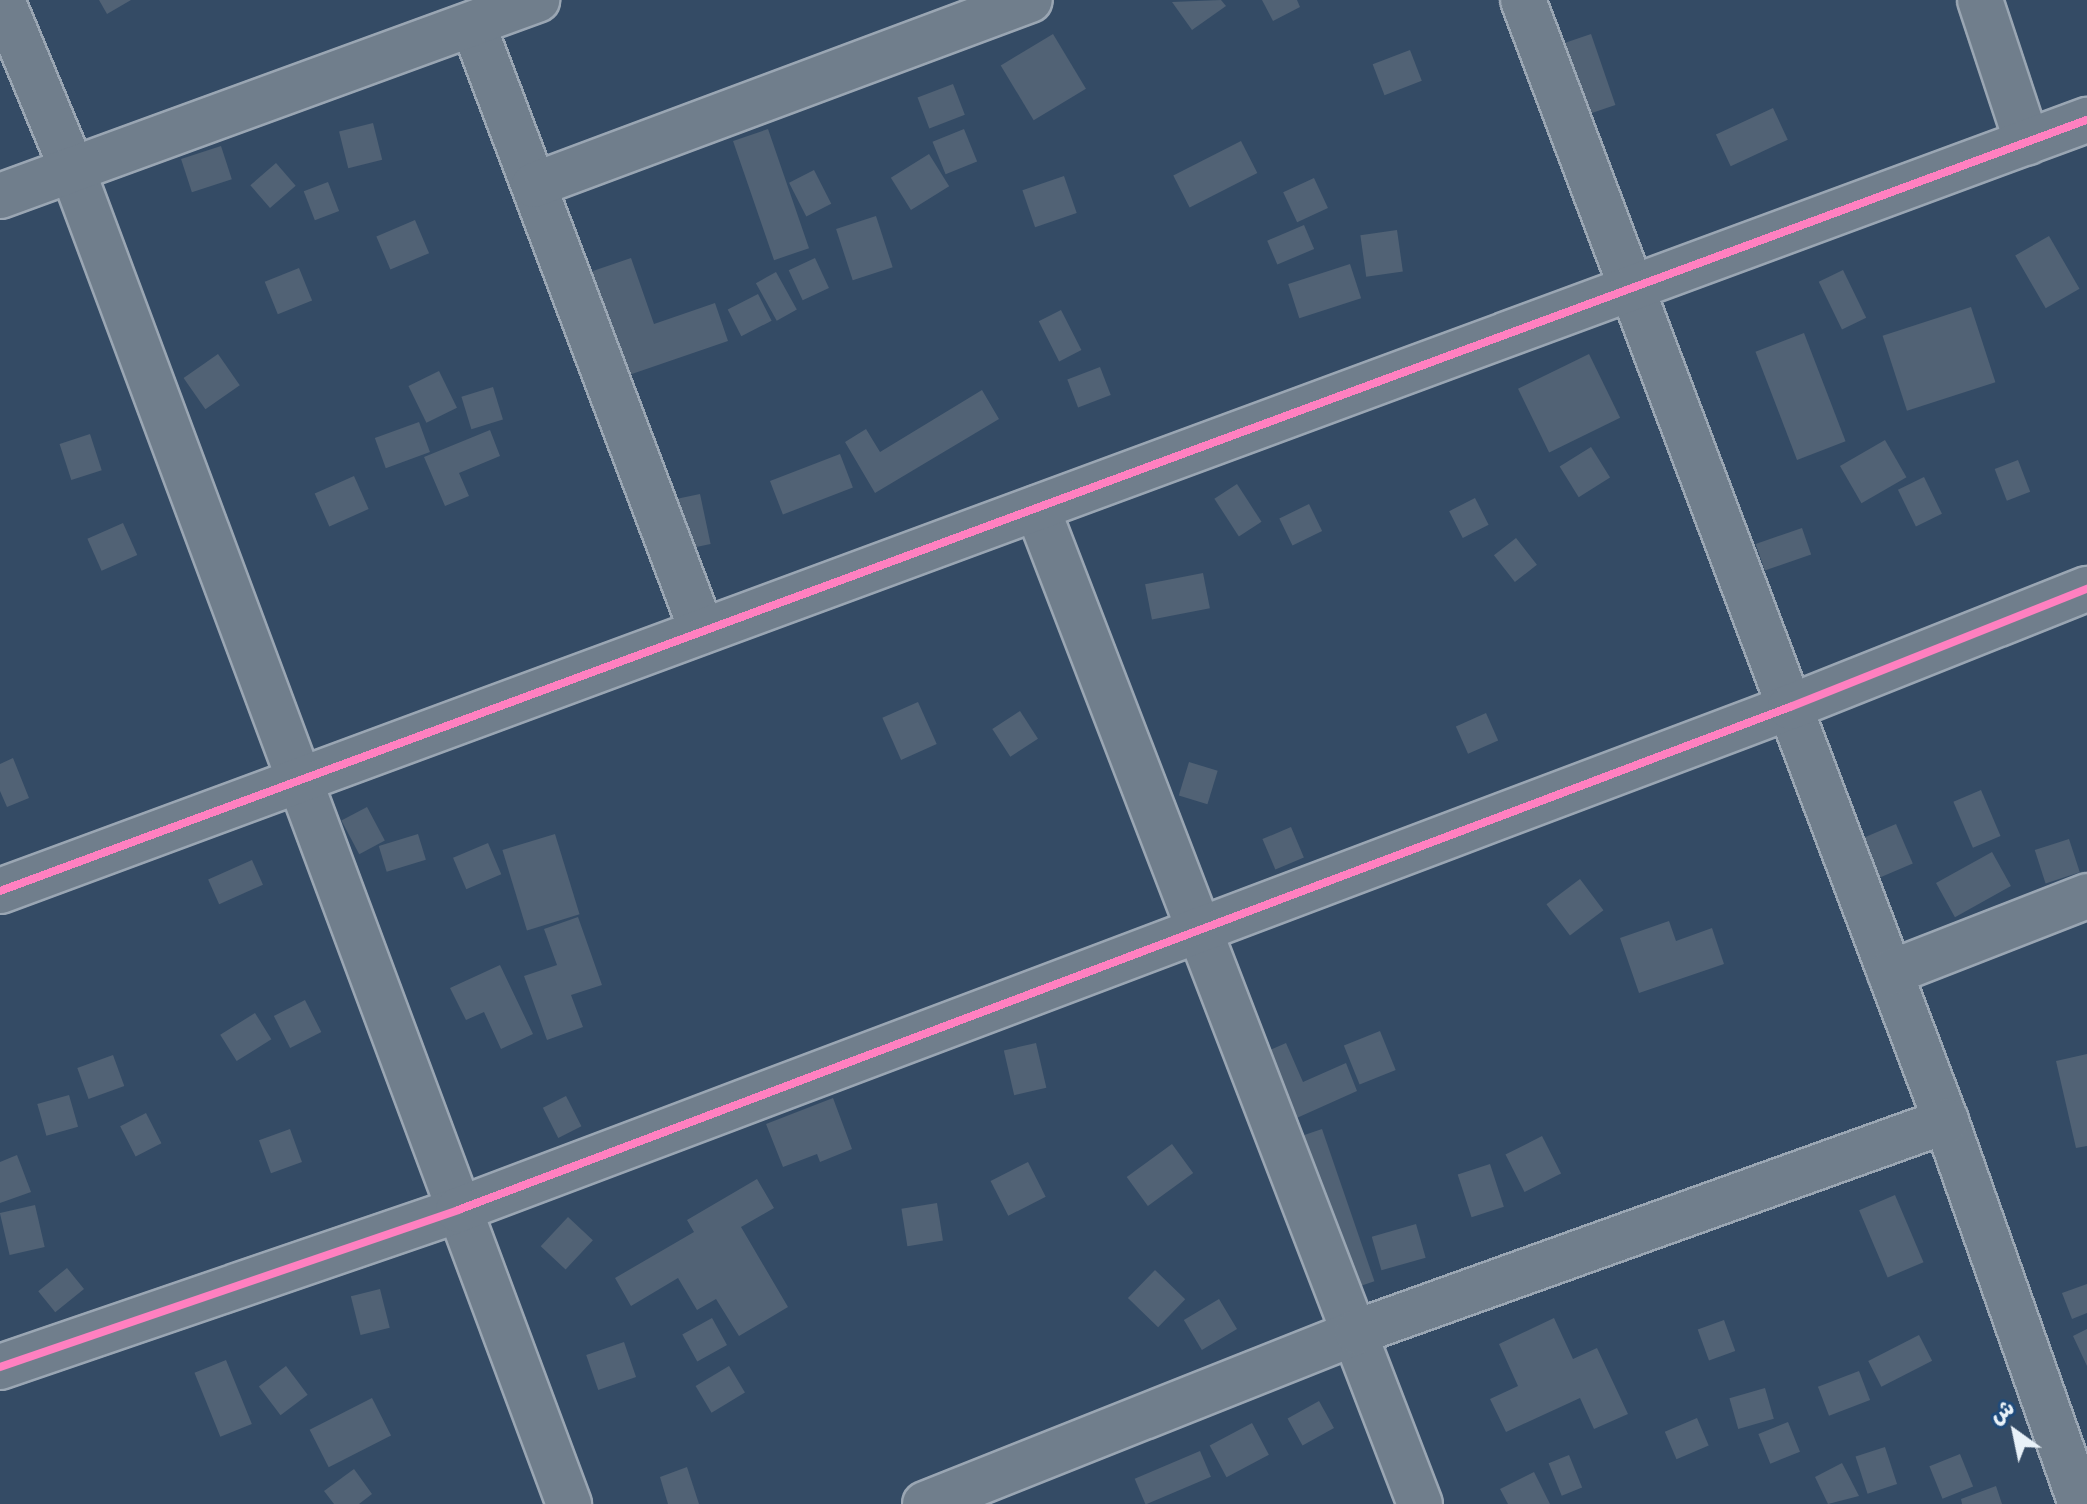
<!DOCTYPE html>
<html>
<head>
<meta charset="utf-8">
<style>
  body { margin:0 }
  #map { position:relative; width:2087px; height:1504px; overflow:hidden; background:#344b65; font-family:Sriracha,"Playpen Sans Arabic",sans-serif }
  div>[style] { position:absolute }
  .building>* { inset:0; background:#516275; transform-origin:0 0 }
  .roads { filter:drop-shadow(2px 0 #9aa6b3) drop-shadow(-2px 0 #9aa6b3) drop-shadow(0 2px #9aa6b3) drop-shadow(0 -2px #9aa6b3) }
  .minor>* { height:44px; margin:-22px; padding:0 22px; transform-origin:22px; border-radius:22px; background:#707e8c }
  .cycleway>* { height:8px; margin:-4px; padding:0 4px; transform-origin:4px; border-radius:4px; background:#ff80c0 }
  span { translate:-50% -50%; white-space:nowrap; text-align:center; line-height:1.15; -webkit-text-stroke:8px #1f4a7a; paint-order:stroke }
  .north { position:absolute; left:1975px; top:1392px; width:80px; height:80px; -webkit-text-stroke:6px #1f4a7a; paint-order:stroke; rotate:327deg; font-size:22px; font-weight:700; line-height:32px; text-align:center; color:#e8f1f8 }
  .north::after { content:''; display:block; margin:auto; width:28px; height:36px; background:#e8f1f8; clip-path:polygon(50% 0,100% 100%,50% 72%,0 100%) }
</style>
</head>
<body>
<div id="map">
  <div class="building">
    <div style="clip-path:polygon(99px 0,131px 0,107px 14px)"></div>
    <div style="clip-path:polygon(1221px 0,1226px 6px,1192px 30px,1172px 2px)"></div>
    <div style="clip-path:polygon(1262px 0,1297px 0,1300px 7px,1273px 21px)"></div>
    <div style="left:1053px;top:34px;width:64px;height:61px;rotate:59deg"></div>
    <div style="left:1591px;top:34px;width:75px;height:28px;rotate:71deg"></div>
    <div style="left:1410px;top:50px;width:33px;height:40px;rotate:69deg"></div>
    <div style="left:953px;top:84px;width:33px;height:38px;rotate:69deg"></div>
    <div style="left:1773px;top:108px;width:35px;height:63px;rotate:65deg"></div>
    <div style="left:373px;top:123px;width:38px;height:35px;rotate:76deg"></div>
    <div style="left:768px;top:129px;width:126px;height:37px;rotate:71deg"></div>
    <div style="left:964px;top:129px;width:35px;height:34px;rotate:68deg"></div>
    <div style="left:1241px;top:141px;width:36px;height:76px;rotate:63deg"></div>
    <div style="left:221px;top:146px;width:35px;height:42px;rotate:72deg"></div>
    <div style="left:929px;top:154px;width:38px;height:45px;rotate:58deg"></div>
    <div style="left:276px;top:163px;width:30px;height:34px;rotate:49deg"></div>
    <div style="left:814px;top:170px;width:38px;height:28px;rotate:63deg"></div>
    <div style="left:1064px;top:176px;width:39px;height:44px;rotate:71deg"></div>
    <div style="left:1314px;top:178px;width:33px;height:34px;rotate:65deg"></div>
    <div style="left:328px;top:182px;width:31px;height:26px;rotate:69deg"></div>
    <div style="left:876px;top:216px;width:54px;height:42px;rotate:72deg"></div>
    <div style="left:415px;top:220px;width:36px;height:42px;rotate:67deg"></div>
    <div style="left:1304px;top:225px;width:26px;height:40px;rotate:67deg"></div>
    <div style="left:1397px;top:230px;width:42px;height:37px;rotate:82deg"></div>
    <div style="left:2049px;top:236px;width:61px;height:39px;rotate:60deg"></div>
    <div style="clip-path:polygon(631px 258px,654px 324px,715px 303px,728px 341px,626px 376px,590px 272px)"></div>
    <div style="left:815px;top:258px;width:33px;height:29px;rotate:65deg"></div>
    <div style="left:1350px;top:264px;width:36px;height:65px;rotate:72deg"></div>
    <div style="left:299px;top:268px;width:35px;height:37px;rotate:68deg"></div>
    <div style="left:1843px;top:270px;width:53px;height:27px;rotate:64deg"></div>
    <div style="left:776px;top:272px;width:43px;height:23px;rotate:61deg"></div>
    <div style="left:758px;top:294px;width:30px;height:34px;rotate:63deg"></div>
    <div style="left:1971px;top:307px;width:79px;height:93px;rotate:72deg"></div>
    <div style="left:1061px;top:310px;width:45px;height:25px;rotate:63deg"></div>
    <div style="left:1804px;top:333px;width:116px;height:52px;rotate:69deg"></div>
    <div style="left:218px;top:354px;width:38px;height:42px;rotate:55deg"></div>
    <div style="left:1589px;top:354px;width:71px;height:79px;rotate:64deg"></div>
    <div style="left:1100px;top:367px;width:30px;height:35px;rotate:69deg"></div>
    <div style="left:439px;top:371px;width:41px;height:34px;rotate:64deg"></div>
    <div style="left:493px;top:387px;width:34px;height:33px;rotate:73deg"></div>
    <div style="clip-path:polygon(982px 390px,999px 419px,875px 493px,845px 442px,866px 429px,880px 452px)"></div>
    <div style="left:419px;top:422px;width:32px;height:47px;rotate:70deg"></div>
    <div style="clip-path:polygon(490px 430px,500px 456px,459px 473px,469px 496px,445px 506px,424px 457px)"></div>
    <div style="left:90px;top:434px;width:38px;height:32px;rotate:72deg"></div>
    <div style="left:1885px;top:440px;width:43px;height:52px;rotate:60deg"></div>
    <div style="left:1591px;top:447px;width:36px;height:37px;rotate:58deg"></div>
    <div style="left:840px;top:454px;width:36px;height:75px;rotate:69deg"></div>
    <div style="left:2018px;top:460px;width:34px;height:25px;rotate:69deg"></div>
    <div style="left:354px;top:476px;width:36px;height:43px;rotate:66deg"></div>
    <div style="left:1924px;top:477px;width:41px;height:29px;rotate:64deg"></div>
    <div style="left:1237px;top:484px;width:45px;height:27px;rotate:57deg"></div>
    <div style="left:700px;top:494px;width:51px;height:33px;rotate:78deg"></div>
    <div style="left:1475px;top:498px;width:30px;height:29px;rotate:63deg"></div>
    <div style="left:1309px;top:504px;width:30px;height:33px;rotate:64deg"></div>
    <div style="left:123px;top:523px;width:35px;height:39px;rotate:66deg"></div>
    <div style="left:1802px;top:528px;width:28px;height:49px;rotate:71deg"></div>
    <div style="left:1516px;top:538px;width:34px;height:28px;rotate:52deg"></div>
    <div style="left:1203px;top:573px;width:36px;height:59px;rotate:79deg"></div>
    <div style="left:918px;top:702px;width:46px;height:39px;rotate:66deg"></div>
    <div style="left:1020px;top:711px;width:33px;height:33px;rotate:57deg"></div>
    <div style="left:1486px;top:713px;width:30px;height:33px;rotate:66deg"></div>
    <div style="clip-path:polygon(13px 758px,29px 798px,7px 807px,0 791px,0 764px)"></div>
    <div style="left:1189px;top:762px;width:30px;height:35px;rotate:17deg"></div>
    <div style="left:1981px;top:790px;width:50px;height:30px;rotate:67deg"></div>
    <div style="left:367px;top:807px;width:38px;height:29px;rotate:62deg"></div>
    <div style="left:1896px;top:824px;width:43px;height:44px;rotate:67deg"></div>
    <div style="left:1291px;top:827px;width:33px;height:31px;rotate:67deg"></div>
    <div style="left:418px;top:834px;width:27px;height:41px;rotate:73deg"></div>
    <div style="left:555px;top:834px;width:84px;height:55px;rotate:73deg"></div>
    <div style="left:2069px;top:839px;width:35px;height:36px;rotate:72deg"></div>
    <div style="left:488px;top:843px;width:34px;height:38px;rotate:67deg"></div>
    <div style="left:1992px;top:852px;width:39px;height:64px;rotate:61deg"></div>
    <div style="left:252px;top:860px;width:27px;height:48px;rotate:66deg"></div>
    <div style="left:1580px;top:879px;width:39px;height:42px;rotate:53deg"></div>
    <div style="clip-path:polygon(578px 917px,602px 985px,571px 995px,583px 1027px,547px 1040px,524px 976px,557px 965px,544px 929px)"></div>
    <div style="clip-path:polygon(1669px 921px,1676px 941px,1712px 928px,1724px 964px,1639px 993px,1620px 938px)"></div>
    <div style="clip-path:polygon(500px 965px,533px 1034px,501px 1049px,484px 1012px,466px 1020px,450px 988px)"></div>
    <div style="left:305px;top:1000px;width:36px;height:35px;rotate:63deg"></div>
    <div style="left:255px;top:1013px;width:31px;height:41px;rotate:58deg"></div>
    <div style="left:1380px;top:1031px;width:42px;height:39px;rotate:68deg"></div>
    <div style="left:1036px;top:1043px;width:46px;height:33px;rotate:77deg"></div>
    <div style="clip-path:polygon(1286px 1043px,1303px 1082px,1346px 1063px,1357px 1091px,1290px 1121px,1261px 1054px)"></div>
    <div style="clip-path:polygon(2087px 1054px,2087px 1146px,2076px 1148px,2056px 1061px)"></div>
    <div style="left:113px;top:1055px;width:33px;height:38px;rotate:70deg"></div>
    <div style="left:69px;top:1095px;width:33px;height:33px;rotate:74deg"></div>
    <div style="left:566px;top:1096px;width:34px;height:26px;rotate:63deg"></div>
    <div style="clip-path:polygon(833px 1098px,852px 1149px,820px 1162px,817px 1154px,783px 1167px,766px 1124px)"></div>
    <div style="left:146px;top:1113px;width:34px;height:29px;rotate:63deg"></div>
    <div style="left:290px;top:1129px;width:35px;height:33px;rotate:70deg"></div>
    <div style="left:1322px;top:1129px;width:161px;height:28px;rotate:71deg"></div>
    <div style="left:1542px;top:1136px;width:42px;height:41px;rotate:63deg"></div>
    <div style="left:1172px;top:1144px;width:36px;height:56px;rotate:54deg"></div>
    <div style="clip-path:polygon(17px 1155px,31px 1192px,0 1203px,0 1162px)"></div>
    <div style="left:1028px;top:1162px;width:39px;height:42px;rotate:63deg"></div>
    <div style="left:1490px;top:1164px;width:45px;height:34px;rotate:72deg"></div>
    <div style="clip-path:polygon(757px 1179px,774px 1208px,741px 1227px,788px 1307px,739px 1336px,716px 1299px,697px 1310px,678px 1278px,631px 1306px,615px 1278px,694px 1232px,687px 1220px)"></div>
    <div style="left:1895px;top:1195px;width:73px;height:39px;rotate:67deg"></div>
    <div style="left:937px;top:1203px;width:38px;height:36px;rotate:81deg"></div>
    <div style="left:35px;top:1205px;width:43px;height:36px;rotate:77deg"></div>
    <div style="left:568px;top:1217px;width:34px;height:40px;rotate:43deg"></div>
    <div style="left:1416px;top:1224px;width:35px;height:46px;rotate:74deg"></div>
    <div style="left:67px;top:1268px;width:27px;height:37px;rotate:51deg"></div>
    <div style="left:1155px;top:1270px;width:42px;height:39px;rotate:44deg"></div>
    <div style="clip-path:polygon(2087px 1284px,2087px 1313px,2072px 1319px,2062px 1293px)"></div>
    <div style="left:380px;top:1289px;width:40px;height:30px;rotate:76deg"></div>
    <div style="left:1219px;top:1299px;width:35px;height:41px;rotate:59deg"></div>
    <div style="left:712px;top:1318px;width:31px;height:34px;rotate:61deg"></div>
    <div style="clip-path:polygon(1554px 1318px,1573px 1359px,1597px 1348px,1628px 1414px,1594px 1429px,1580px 1398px,1506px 1432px,1490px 1399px,1518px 1386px,1499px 1344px)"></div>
    <div style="left:1724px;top:1320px;width:33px;height:28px;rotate:70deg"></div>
    <div style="clip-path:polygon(2087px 1329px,2087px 1366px,2073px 1336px)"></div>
    <div style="left:1919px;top:1335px;width:29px;height:57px;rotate:63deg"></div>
    <div style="left:624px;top:1342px;width:37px;height:40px;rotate:71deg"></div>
    <div style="left:226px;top:1360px;width:69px;height:34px;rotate:68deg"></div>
    <div style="left:286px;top:1366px;width:36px;height:34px;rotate:53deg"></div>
    <div style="left:729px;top:1366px;width:31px;height:39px;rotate:59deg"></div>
    <div style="left:1859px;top:1371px;width:31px;height:44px;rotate:69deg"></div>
    <div style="left:1765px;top:1388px;width:32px;height:37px;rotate:74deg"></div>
    <div style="left:372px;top:1398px;width:42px;height:70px;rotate:63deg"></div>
    <div style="left:1319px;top:1401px;width:31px;height:36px;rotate:61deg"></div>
    <div style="left:1697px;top:1418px;width:30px;height:35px;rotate:67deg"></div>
    <div style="left:1788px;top:1422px;width:32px;height:32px;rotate:68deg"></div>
    <div style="left:1252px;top:1423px;width:36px;height:48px;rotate:62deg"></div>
    <div style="left:1885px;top:1447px;width:39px;height:31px;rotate:72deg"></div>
    <div style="left:1200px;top:1451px;width:28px;height:71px;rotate:67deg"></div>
    <div style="left:1960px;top:1454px;width:35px;height:33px;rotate:68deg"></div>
    <div style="left:1569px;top:1455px;width:35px;height:22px;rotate:68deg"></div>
    <div style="clip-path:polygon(1842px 1463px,1859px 1496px,1828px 1504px,1815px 1477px)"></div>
    <div style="clip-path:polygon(687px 1467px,699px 1504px,668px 1504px,660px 1477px)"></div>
    <div style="clip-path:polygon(354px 1469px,372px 1494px,359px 1504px,334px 1504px,324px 1491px)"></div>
    <div style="clip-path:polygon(1534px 1472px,1550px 1504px,1508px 1504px,1500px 1489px)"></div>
    <div style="clip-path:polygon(1996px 1486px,2002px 1504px,1962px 1504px,1961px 1499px)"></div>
  </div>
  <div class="roads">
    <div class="minor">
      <div style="left:2px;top:0;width:183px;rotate:67.5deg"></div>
      <div style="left:72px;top:169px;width:1425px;rotate:69.58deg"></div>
      <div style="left:1523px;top:0;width:1198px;rotate:69.33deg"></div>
      <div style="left:1946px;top:1121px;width:406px;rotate:70.6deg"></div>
      <div style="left:1980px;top:0;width:150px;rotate:71.7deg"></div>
      <div style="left:473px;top:25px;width:648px;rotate:69.3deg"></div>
      <div style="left:534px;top:185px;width:529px;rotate:-20.45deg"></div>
      <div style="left:0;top:196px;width:572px;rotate:-20.05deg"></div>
      <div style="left:1037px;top:508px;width:1067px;rotate:68.97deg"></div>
      <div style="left:0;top:891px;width:2225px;rotate:-20.28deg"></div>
      <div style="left:1890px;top:973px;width:212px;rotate:-21.3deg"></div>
      <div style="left:0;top:1367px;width:484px;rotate:-18.9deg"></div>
      <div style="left:458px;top:1210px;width:1424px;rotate:-20.69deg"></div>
      <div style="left:1790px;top:707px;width:320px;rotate:-21.7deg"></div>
      <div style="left:925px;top:1504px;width:465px;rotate:-21.7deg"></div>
      <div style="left:1357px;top:1332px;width:626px;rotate:-19.71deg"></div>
    </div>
  </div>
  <div class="cycleway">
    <div style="left:0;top:891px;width:2225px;rotate:-20.28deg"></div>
    <div style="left:0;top:1367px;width:484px;rotate:-18.9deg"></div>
    <div style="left:458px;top:1210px;width:1424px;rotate:-20.69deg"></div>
    <div style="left:1790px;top:707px;width:320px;rotate:-21.7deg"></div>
  </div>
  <div class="north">ش</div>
</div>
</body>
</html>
